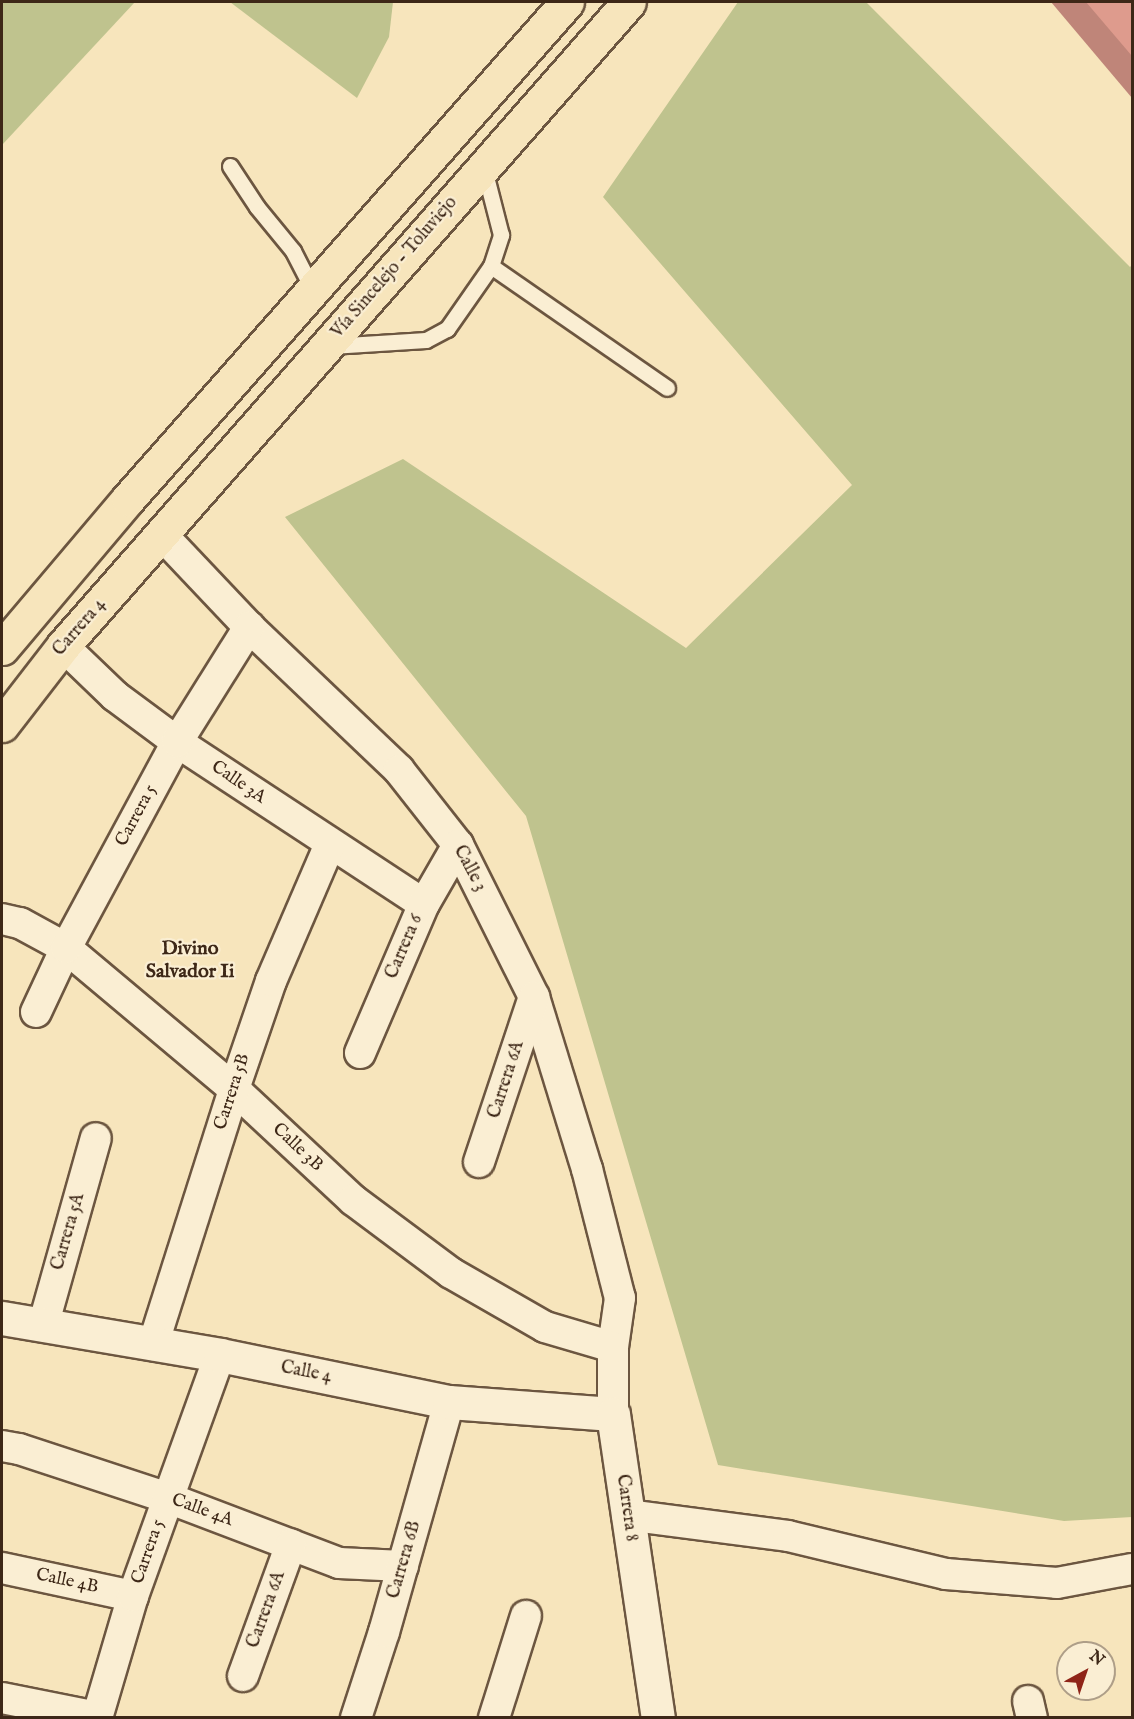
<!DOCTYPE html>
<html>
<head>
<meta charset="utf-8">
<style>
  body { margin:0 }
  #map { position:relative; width:1134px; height:1719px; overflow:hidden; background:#f7e5bc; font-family:"IM FELL English",serif }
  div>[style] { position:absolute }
  .green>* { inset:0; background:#bfc38e }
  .roads { filter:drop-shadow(2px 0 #6c5640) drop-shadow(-2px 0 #6c5640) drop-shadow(0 2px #6c5640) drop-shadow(0 -2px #6c5640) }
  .service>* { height:15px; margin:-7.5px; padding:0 7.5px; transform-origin:7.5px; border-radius:7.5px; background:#faeed3 }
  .minor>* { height:30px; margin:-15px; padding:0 15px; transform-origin:15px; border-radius:15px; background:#faeed3 }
  .tertiary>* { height:33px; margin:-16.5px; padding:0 16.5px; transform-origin:16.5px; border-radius:16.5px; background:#faeed3 }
  .primary>* { height:33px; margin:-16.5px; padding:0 16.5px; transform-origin:16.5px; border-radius:16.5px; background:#f7e5bc }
  .wall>* { inset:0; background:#bf8579 }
  .building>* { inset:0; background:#de9b8d }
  span { translate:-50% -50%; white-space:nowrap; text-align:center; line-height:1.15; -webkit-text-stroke:4.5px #faeed3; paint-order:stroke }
  .street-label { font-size:18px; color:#3d2717 }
  .neighbourhood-label { font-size:20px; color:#3d2717; font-weight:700 }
  .frame { position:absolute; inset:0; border:3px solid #3d2717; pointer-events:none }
  .north { position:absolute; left:1056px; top:1641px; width:60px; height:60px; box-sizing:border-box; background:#faeed3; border:2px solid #ae9e88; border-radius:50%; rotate:40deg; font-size:16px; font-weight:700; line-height:24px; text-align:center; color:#3d2717 }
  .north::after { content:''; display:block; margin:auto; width:21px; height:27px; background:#8f2418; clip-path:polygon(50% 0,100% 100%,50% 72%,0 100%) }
</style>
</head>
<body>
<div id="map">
  <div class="green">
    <div style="clip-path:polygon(2px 2px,135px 2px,2px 145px)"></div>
    <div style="clip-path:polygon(230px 2px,393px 2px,389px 37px,357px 98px)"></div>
    <div style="clip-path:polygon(738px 2px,866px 2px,1130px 267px,1132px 265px,1132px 1517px,1064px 1521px,718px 1465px,526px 816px,285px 517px,403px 459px,686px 648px,852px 485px,603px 197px)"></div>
  </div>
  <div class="roads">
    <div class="service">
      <div style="left:230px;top:166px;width:49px;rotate:56.6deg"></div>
      <div style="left:257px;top:207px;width:57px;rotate:50.7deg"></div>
      <div style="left:293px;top:251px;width:44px;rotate:62.9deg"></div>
      <div style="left:491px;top:266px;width:214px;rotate:34.7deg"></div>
      <div style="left:331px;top:346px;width:95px;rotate:-3.6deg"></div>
      <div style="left:426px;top:340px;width:24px;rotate:-28deg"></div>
      <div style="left:447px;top:329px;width:77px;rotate:-55.1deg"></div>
      <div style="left:491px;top:266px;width:33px;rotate:-72deg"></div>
      <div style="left:501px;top:235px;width:68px;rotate:-104.4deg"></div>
    </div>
    <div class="minor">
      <div style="left:162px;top:535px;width:127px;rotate:46.6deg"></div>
      <div style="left:249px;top:627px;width:207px;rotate:43.6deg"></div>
      <div style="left:399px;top:770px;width:95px;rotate:51.8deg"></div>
      <div style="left:458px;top:845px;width:170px;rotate:63.4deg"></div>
      <div style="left:534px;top:997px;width:180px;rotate:72.9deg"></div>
      <div style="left:587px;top:1169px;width:133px;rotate:75.7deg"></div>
      <div style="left:620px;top:1298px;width:49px;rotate:98.1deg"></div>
      <div style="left:613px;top:1347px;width:67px;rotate:90deg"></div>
      <div style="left:63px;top:646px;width:72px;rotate:43.9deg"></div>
      <div style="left:115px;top:696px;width:77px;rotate:36.6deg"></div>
      <div style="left:177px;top:742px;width:295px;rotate:33.3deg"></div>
      <div style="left:2px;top:919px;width:18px;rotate:13deg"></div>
      <div style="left:20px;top:923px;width:52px;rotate:28.5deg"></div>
      <div style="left:66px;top:948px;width:219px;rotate:40deg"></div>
      <div style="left:234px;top:1089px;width:163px;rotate:43deg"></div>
      <div style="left:353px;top:1200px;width:122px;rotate:36.7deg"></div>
      <div style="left:451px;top:1273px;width:108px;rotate:29.9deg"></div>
      <div style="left:545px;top:1327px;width:71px;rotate:16.4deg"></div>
      <div style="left:36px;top:1012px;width:71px;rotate:-64.9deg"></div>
      <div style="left:66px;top:948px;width:234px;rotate:-61.7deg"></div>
      <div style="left:177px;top:742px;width:136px;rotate:-57.9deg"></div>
      <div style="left:360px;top:1053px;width:162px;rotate:-66.8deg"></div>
      <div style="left:424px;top:904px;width:68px;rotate:-60deg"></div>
      <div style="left:479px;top:1162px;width:174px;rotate:-71.6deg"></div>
      <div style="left:43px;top:1326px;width:195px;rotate:-74.3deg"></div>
      <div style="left:153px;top:1345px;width:269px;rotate:-72.4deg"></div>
      <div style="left:234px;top:1089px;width:114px;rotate:-71.1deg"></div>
      <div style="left:271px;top:981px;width:149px;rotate:-66.7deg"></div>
      <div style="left:2px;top:1446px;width:17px;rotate:10deg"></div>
      <div style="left:19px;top:1449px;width:157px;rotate:18.2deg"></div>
      <div style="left:168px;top:1498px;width:183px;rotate:20.8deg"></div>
      <div style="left:339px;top:1563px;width:64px;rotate:2.7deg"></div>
      <div style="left:627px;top:1515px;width:162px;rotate:7.4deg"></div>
      <div style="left:788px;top:1536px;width:163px;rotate:13.5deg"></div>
      <div style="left:946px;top:1574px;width:111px;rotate:4.6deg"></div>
      <div style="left:1057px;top:1583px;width:76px;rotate:-10.6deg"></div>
      <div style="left:2px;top:1568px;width:134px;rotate:12.1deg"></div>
      <div style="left:243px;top:1676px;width:140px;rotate:-70deg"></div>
      <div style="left:2px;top:1698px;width:97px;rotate:11.3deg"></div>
      <div style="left:1028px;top:1701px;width:17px;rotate:77deg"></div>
      <div style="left:97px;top:1718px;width:127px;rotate:-73.6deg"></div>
      <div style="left:133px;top:1596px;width:256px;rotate:-70.2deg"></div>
      <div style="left:356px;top:1718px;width:90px;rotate:-72deg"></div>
      <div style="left:384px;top:1632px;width:239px;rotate:-74.2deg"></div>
      <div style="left:494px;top:1718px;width:107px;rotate:-72.6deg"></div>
    </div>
    <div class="tertiary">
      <div style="left:2px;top:1318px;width:221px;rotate:9.6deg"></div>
      <div style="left:220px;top:1355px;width:234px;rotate:11.6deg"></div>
      <div style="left:449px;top:1402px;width:164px;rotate:4.2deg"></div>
      <div style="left:613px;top:1414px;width:307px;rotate:81.6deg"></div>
    </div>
    <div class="primary">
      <div style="left:2px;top:648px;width:195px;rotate:-49.8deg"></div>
      <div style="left:128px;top:499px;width:663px;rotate:-48.55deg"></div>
      <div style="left:2px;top:725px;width:100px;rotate:-52.3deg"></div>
      <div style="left:63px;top:646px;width:857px;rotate:-48.69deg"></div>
    </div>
  </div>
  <div class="wall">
    <div style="clip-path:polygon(1051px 2px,1132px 2px,1132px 98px)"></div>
  </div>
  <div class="building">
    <div style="clip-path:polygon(1086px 2px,1132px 2px,1132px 56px)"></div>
  </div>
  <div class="street-label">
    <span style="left:395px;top:268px;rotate:-49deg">Vía Sincelejo - Toluviejo</span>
    <span style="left:80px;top:628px;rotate:-49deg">Carrera 4</span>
    <span style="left:238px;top:783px;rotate:34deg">Calle 3A</span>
    <span style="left:137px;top:816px;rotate:-62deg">Carrera 5</span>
    <span style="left:469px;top:869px;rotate:62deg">Calle 3</span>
    <span style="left:405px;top:947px;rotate:-67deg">Carrera 6</span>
    <span style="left:507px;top:1080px;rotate:-72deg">Carrera 6A</span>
    <span style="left:233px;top:1092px;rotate:-72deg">Carrera 5B</span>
    <span style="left:297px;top:1148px;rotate:43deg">Calle 3B</span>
    <span style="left:69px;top:1232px;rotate:-74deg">Carrera 5A</span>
    <span style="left:306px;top:1373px;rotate:11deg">Calle 4</span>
    <span style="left:626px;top:1508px;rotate:82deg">Carrera 8</span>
    <span style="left:202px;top:1511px;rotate:20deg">Calle 4A</span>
    <span style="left:149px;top:1552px;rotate:-71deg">Carrera 5</span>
    <span style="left:405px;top:1560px;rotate:-74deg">Carrera 6B</span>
    <span style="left:67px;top:1582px;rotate:12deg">Calle 4B</span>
    <span style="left:267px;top:1610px;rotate:-70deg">Carrera 6A</span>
  </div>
  <div class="neighbourhood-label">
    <span style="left:190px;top:960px">Divino<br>Salvador Ii</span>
  </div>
  <div class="frame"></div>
  <div class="north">N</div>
</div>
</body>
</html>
